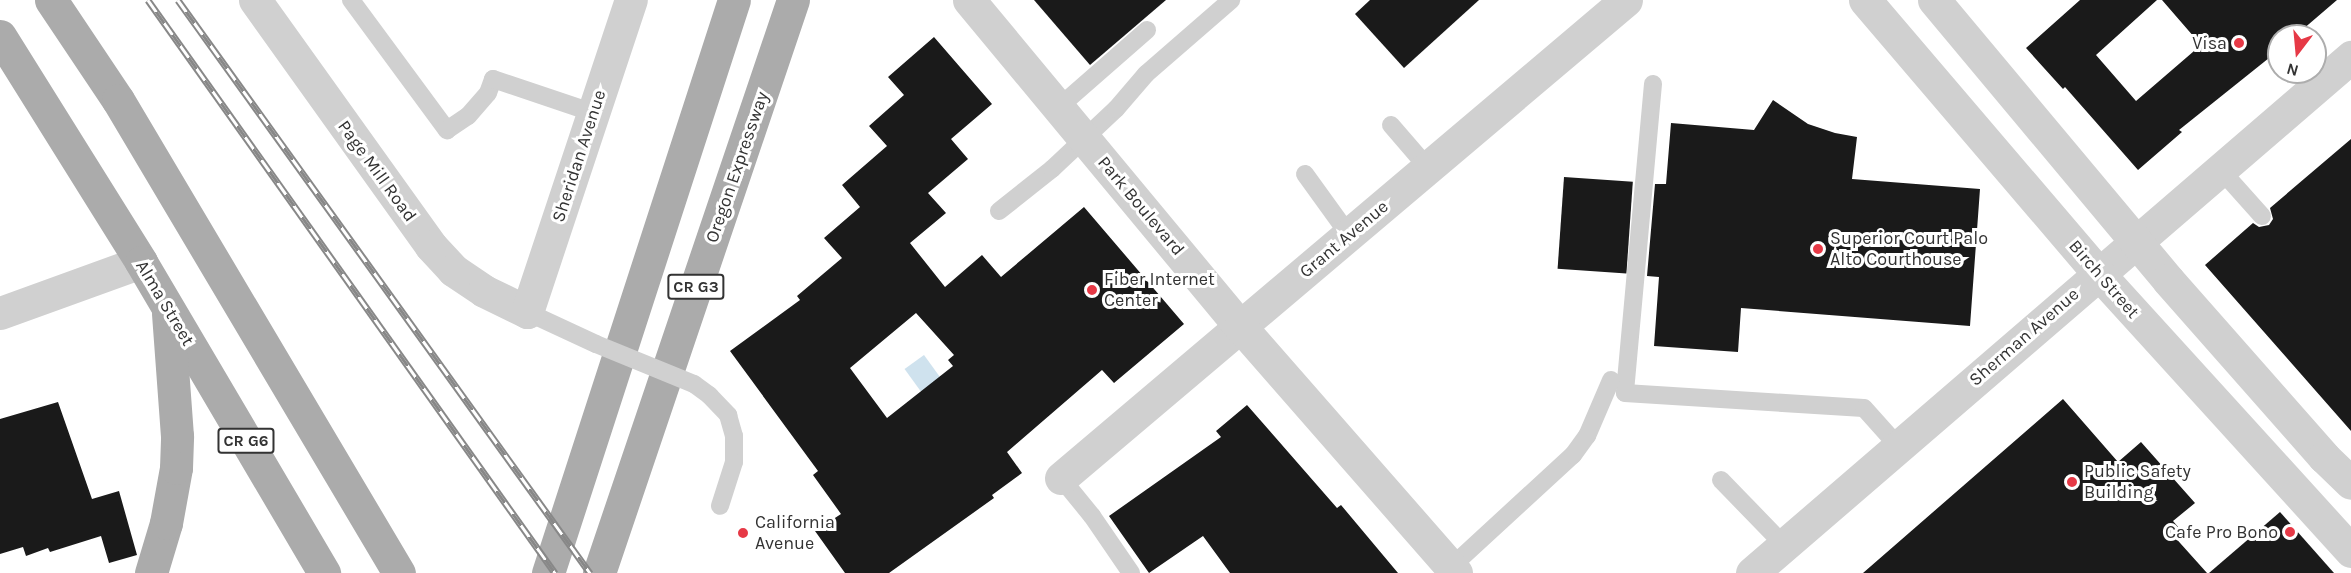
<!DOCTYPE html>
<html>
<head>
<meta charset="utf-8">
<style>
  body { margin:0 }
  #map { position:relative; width:2351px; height:573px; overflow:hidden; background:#fff; font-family:Karla,sans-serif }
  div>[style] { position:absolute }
  .water>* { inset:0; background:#cfe2ee; transform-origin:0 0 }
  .building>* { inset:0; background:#1a1a1a; transform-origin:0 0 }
  .service>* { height:18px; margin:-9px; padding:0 9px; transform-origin:9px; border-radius:9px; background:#d0d0d0 }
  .minor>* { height:33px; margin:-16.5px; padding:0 16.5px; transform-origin:16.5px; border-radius:16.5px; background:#d0d0d0 }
  .tertiary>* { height:33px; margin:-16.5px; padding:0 16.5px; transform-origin:16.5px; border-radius:16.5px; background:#d0d0d0 }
  .primary>* { height:33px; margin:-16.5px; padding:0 16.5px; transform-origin:16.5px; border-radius:16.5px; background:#ababab }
  .rail>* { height:7px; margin-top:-3.5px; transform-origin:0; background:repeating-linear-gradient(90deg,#fff 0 14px,#888 0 28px); box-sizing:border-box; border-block:2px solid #888 }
  .service-bridge>* { height:18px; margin:-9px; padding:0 9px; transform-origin:9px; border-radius:9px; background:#d0d0d0 }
  .dots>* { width:16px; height:16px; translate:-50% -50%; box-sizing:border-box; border:3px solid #fff; border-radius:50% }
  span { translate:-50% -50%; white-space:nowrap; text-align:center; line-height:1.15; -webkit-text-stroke:6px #fff; paint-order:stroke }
  .shield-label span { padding:2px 4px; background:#fff; border:2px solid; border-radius:4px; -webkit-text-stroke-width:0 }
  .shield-label { font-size:16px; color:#333; font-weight:700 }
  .poi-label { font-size:18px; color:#333 }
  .right { translate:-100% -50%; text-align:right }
  .left { translate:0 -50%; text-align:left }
  .street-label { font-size:18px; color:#333 }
  .north { position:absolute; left:2267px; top:24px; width:60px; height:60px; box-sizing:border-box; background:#fff; border:2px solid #adadad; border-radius:50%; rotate:196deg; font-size:16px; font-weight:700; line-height:24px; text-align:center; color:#333 }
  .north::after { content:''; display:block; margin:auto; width:21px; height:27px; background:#e63946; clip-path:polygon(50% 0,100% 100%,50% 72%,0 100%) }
</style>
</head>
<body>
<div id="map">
  <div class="water">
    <div style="left:924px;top:355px;width:49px;height:24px;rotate:54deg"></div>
  </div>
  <div class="building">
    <div style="clip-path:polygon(1034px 0,1166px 0,1090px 65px)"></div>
    <div style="clip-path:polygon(1370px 0,1479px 0,1404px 68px,1355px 14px)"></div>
    <div style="clip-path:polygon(2080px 0,2157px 0,2096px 55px,2136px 101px,2201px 45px,2162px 0,2337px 0,2295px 36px,2279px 36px,2279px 50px,2179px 130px,2182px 132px,2138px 170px,2065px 87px,2063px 89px,2026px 48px)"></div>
    <div style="clip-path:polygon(evenodd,934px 37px,992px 104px,951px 139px,968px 159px,928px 193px,946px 213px,910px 243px,945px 287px,982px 255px,1001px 277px,1084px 207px,1184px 324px,1114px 383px,1102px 370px,1007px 452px,1022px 473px,992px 495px,994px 498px,889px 573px,845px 573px,815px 531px,841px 514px,813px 475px,818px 471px,730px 351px,800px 300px,797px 296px,842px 258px,824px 238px,860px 207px,842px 185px,887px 146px,869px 126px,904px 95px,888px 77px,934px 37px,916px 313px,954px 355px,948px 360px,953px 366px,887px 418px,850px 368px,916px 313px)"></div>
    <div style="clip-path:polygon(1773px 100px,1808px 124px,1835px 133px,1857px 137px,1852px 179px,1980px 189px,1970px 326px,1741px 308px,1738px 352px,1654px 346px,1659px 277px,1647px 276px,1655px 184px,1666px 184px,1671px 123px,1754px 130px)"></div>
    <div style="clip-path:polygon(2351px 139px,2351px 431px,2205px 265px,2253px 223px,2259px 227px,2269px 225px,2273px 219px,2270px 208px)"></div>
    <div style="left:1564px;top:177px;width:69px;height:92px;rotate:4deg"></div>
    <div style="clip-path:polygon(2063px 399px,2118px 462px,2141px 442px,2195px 503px,2173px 521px,2179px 528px,2172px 534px,2207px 573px,1863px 573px)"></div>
    <div style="clip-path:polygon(58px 402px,92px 499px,119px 491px,137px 555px,109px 563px,101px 536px,50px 552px,48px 548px,26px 556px,23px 547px,0 554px,0 419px)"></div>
    <div style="clip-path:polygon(1247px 405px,1337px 508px,1341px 505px,1398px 573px,1230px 573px,1203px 536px,1149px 573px,1109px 516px,1221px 437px,1216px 431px)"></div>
    <div style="clip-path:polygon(2280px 512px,2334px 573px,2209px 573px)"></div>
  </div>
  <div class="service">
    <div style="left:351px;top:0;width:162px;rotate:53.6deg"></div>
    <div style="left:447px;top:130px;width:25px;rotate:-34deg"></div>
    <div style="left:468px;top:116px;width:30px;rotate:-49deg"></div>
    <div style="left:488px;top:93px;width:15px;rotate:-70deg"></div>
    <div style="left:493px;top:79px;width:107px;rotate:18.6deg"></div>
    <div style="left:1653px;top:84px;width:310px;rotate:95.2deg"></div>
    <div style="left:1625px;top:393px;width:239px;rotate:3.6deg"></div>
    <div style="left:1864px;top:408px;width:51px;rotate:48.2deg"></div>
    <div style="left:1059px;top:107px;width:117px;rotate:-41.2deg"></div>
    <div style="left:1391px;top:125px;width:57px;rotate:49.3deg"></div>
    <div style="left:2220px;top:169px;width:63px;rotate:48.2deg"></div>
    <div style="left:1305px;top:174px;width:75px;rotate:54.2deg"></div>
    <div style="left:999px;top:211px;width:68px;rotate:-38.4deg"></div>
    <div style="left:1052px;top:169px;width:88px;rotate:-43.2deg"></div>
    <div style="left:1116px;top:109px;width:46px;rotate:-49.4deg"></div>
    <div style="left:1146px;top:74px;width:113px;rotate:-41deg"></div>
    <div style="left:527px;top:312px;width:76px;rotate:24.9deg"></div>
    <div style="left:694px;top:384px;width:19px;rotate:36deg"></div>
    <div style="left:709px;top:395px;width:28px;rotate:46deg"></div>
    <div style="left:728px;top:415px;width:22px;rotate:74deg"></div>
    <div style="left:734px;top:436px;width:26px;rotate:90deg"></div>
    <div style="left:734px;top:462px;width:46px;rotate:107.7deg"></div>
    <div style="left:1061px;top:478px;width:49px;rotate:50.8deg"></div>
    <div style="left:1092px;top:516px;width:69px;rotate:55.6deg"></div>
    <div style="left:1721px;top:480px;width:91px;rotate:45.9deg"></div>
    <div style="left:1451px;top:567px;width:166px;rotate:-42.6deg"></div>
    <div style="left:1573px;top:455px;width:24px;rotate:-54deg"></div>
    <div style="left:1587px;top:436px;width:61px;rotate:-66.8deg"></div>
  </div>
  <div class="minor">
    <div style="left:255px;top:0;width:302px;rotate:54.4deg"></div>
    <div style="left:431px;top:246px;width:33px;rotate:47deg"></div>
    <div style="left:453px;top:270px;width:37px;rotate:34deg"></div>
    <div style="left:484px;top:291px;width:48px;rotate:26deg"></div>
    <div style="left:527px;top:312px;width:329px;rotate:-71.6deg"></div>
    <div style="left:0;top:313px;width:150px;rotate:-19.9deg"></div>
    <div style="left:1061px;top:478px;width:740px;rotate:-40.23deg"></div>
    <div style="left:1752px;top:573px;width:791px;rotate:-40.74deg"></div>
  </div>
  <div class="tertiary">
    <div style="left:969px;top:0;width:424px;rotate:50.3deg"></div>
    <div style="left:1240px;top:326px;width:328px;rotate:48.8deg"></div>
    <div style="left:1865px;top:0;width:359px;rotate:49.5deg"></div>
    <div style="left:2098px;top:273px;width:376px;rotate:47.7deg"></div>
    <div style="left:1934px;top:0;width:365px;rotate:50.1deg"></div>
    <div style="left:2168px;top:280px;width:236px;rotate:48.6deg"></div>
    <div style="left:2324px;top:457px;width:37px;rotate:44deg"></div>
  </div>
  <div class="primary">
    <div style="left:51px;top:0;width:120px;rotate:56.2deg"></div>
    <div style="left:118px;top:100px;width:550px;rotate:59.29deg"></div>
    <div style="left:0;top:36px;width:266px;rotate:58deg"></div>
    <div style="left:141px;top:262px;width:361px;rotate:59.5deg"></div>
    <div style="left:151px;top:573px;width:52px;rotate:-73.3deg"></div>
    <div style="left:166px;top:523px;width:56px;rotate:-79.7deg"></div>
    <div style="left:176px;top:468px;width:32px;rotate:-88deg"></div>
    <div style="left:177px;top:436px;width:123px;rotate:-94.2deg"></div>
    <div style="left:548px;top:573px;width:602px;rotate:-72.02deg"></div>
    <div style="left:599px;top:573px;width:605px;rotate:-71.3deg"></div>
  </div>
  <div class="rail">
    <div style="left:148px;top:0;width:703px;rotate:54.61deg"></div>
    <div style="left:178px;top:0;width:706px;rotate:54.28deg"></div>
  </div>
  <div class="service-bridge">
    <div style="left:596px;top:344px;width:106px;rotate:22.2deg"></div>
  </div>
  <div class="dots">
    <div style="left:2239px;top:43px;background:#e63946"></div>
    <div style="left:1818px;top:249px;background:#e63946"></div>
    <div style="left:1092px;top:290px;background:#e63946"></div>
    <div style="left:2072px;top:482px;background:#e63946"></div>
    <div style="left:2290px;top:532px;background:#e63946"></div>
    <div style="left:743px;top:533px;background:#e63946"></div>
  </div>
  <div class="shield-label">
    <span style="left:696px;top:287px">CR G3</span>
    <span style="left:246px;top:441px">CR G6</span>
  </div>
  <div class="poi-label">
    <span class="right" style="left:2227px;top:43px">Visa</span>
    <span class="left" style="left:1830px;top:249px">Superior Court Palo<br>Alto Courthouse</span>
    <span class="left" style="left:1104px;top:290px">Fiber Internet<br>Center</span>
    <span class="left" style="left:2084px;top:482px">Public Safety<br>Building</span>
    <span class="left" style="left:755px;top:533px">California<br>Avenue</span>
    <span class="right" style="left:2278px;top:532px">Cafe Pro Bono</span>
  </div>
  <div class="street-label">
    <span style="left:579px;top:156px;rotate:-72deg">Sheridan Avenue</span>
    <span style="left:737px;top:167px;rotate:-71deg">Oregon Expressway</span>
    <span style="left:377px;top:171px;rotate:54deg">Page Mill Road</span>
    <span style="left:1141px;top:206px;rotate:50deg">Park Boulevard</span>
    <span style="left:1344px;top:239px;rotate:-40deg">Grant Avenue</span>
    <span style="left:2104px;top:279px;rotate:49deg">Birch Street</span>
    <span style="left:165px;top:303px;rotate:59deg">Alma Street</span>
    <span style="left:2024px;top:337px;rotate:-41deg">Sherman Avenue</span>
  </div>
  <div class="north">N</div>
</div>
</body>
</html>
